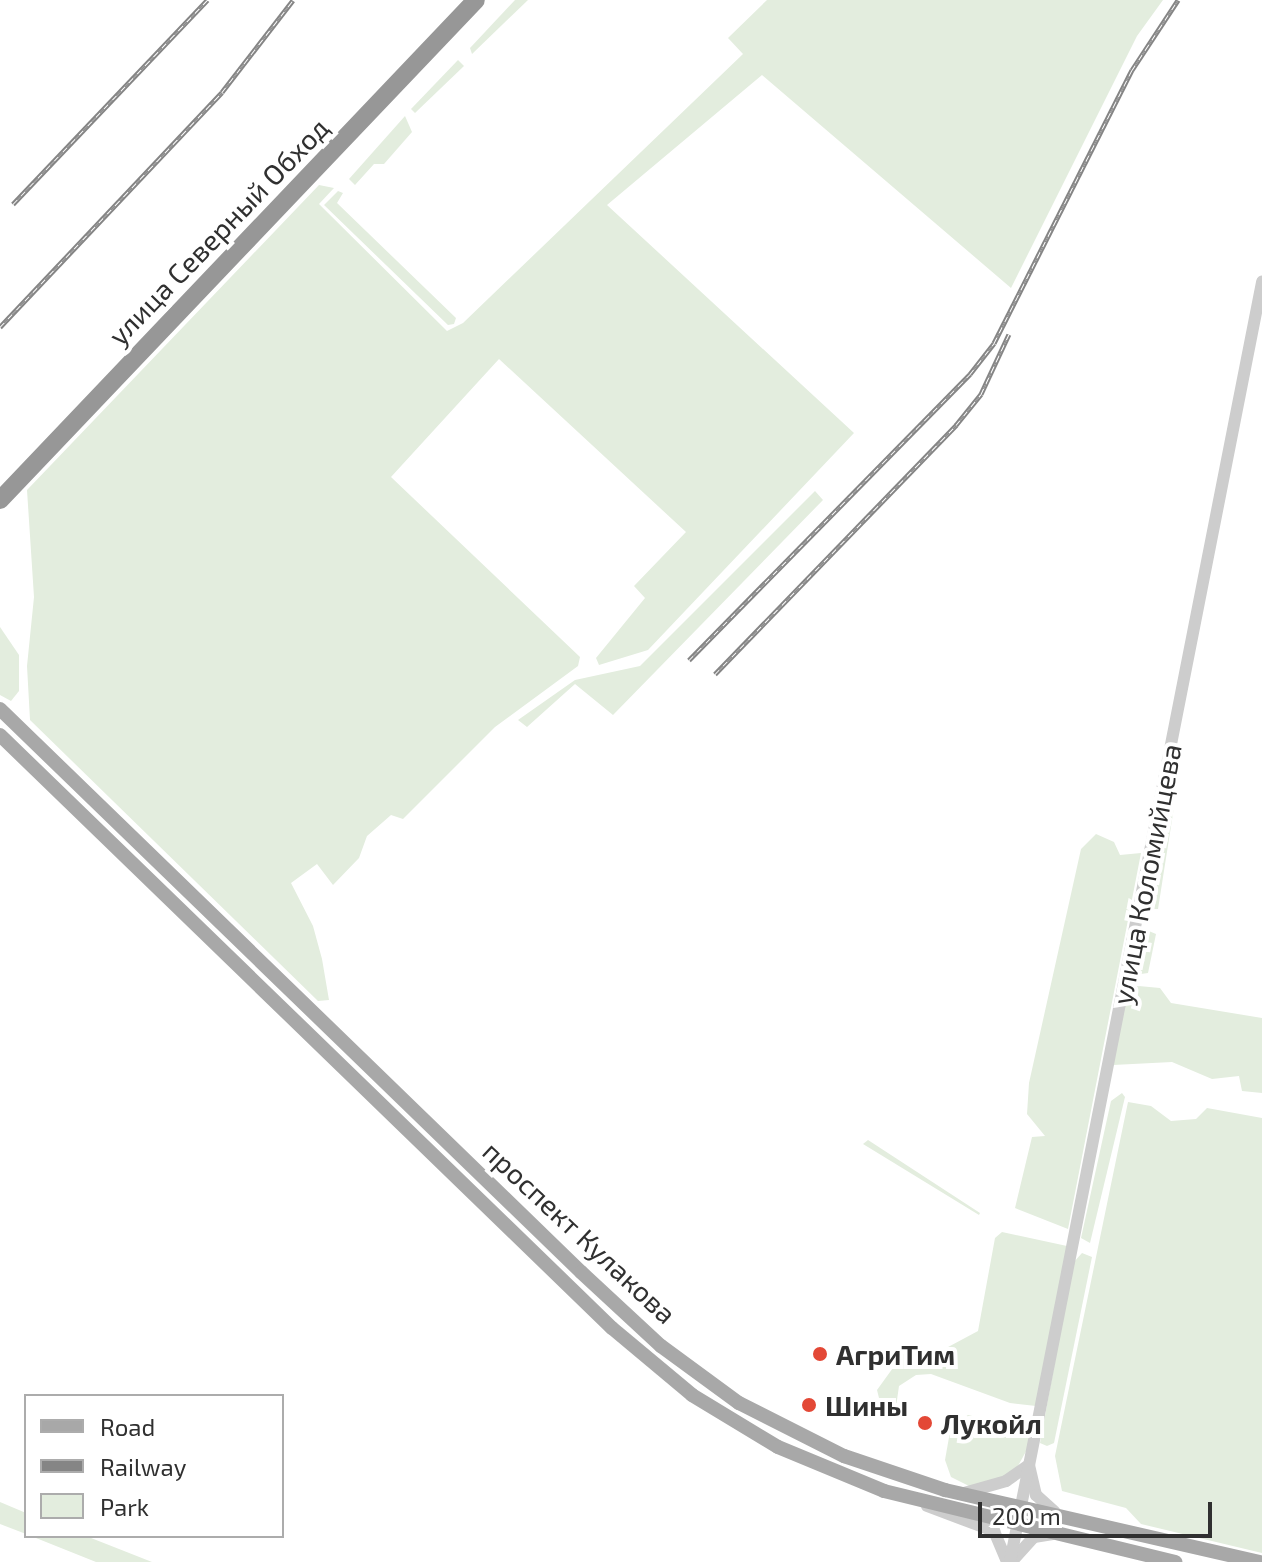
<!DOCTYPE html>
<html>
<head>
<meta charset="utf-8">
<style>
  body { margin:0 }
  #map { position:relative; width:1262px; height:1562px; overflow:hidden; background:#fff; font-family:"Exo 2",sans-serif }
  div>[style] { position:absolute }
  .green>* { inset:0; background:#e3edde }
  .minor>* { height:12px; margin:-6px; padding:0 6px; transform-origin:6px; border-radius:6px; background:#cdcdcd }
  .major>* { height:14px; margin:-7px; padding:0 7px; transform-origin:7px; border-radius:7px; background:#a8a8a8 }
  .highway>* { height:18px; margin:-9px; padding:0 9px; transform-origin:9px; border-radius:9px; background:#979797 }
  .rail>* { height:5px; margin-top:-2.5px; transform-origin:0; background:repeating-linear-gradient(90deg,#fff 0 6px,#858585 0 12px); box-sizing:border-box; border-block:2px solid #858585 }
  .dots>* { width:22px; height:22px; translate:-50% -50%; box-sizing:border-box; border:4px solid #fff; border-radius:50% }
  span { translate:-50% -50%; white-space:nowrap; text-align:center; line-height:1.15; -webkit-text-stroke:8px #fff; paint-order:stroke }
  .street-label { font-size:28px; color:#303030 }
  .poi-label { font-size:28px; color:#303030; font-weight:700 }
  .left { translate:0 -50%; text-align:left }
  .legend { position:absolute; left:24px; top:1394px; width:260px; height:144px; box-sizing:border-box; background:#fff; border:2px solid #acacac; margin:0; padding:10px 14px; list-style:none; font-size:24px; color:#303030 }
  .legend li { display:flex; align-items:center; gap:16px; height:40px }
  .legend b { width:40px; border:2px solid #acacac }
  .scale { position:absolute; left:978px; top:1502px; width:234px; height:36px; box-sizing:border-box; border:4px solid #303030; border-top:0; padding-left:10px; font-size:24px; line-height:28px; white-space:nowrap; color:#303030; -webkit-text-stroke:6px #fff; paint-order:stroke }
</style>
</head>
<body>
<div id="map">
  <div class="green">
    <div style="clip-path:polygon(515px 0,528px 0,472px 54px,470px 48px)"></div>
    <div style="clip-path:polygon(767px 0,1163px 0,1137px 36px,1011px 288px,762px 75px,607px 205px,854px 433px,648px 650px,599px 665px,596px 658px,645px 598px,634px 586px,686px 532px,499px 359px,391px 477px,580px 657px,578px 666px,495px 727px,403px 819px,391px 815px,367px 836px,359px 858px,333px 885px,317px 864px,291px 883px,313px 926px,322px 959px,329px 1000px,318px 1001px,30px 720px,27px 666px,34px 597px,27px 490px,319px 185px,334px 188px,319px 204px,447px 331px,463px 323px,743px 54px,728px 38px)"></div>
    <div style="clip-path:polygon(458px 60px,464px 66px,415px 113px,411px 109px)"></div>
    <div style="clip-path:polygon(405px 116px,412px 132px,384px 164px,374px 164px,355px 185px,349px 179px)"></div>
    <div style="clip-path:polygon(338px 191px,343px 193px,337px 203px,456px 318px,454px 324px,448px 325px,324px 205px)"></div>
    <div style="clip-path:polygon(815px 491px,823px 500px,613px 715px,575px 684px,527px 727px,518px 720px,575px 680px,640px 666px)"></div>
    <div style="clip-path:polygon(0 627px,19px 655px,19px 691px,11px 701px,0 695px)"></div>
    <div style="clip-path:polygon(1165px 798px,1174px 807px,1158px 909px,1148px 909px,1144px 903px)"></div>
    <div style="clip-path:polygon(1096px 834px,1114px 842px,1120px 855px,1141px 853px,1068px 1229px,1015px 1208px,1032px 1137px,1045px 1136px,1027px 1114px,1029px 1083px,1081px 849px)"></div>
    <div style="clip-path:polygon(1144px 929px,1156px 934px,1148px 973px,1134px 975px)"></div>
    <div style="clip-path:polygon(1128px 985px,1160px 988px,1171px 1003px,1262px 1018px,1262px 1093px,1242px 1091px,1239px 1076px,1212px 1079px,1172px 1062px,1113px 1065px)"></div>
    <div style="clip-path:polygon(1122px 1093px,1125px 1097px,1090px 1243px,1081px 1238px,1111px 1101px)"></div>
    <div style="clip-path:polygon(1128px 1102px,1151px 1106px,1171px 1121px,1196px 1119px,1207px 1108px,1262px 1118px,1262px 1553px,1141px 1524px,1126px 1508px,1062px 1491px,1055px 1456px)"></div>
    <div style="clip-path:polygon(868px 1140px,980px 1213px,979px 1215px,863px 1144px)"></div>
    <div style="clip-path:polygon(1002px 1232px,1067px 1246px,1036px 1406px,1010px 1403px,931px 1374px,916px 1375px,899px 1386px,896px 1407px,881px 1406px,877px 1390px,903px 1354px,935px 1354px,978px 1331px,995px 1238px)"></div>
    <div style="clip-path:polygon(1082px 1253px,1092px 1257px,1054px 1443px,1047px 1446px,1040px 1443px,1073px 1263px)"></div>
    <div style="clip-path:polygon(968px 1415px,1028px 1429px,1029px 1446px,1014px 1473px,973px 1488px,951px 1477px,945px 1460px,951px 1426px)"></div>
    <div style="clip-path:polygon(0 1502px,26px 1513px,26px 1534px,0 1524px)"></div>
    <div style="clip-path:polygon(31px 1536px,86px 1536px,152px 1562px,96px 1562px)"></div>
  </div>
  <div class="minor">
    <div style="left:964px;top:1493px;width:44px;rotate:-15.9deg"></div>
    <div style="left:1006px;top:1481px;width:28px;rotate:-35deg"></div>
    <div style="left:1029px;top:1465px;width:31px;rotate:77deg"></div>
    <div style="left:1036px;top:1495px;width:25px;rotate:42deg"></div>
    <div style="left:927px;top:1506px;width:72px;rotate:20.5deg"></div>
    <div style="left:994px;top:1531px;width:33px;rotate:67deg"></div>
    <div style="left:1014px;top:1559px;width:30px;rotate:-48deg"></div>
    <div style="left:1034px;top:1537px;width:19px;rotate:-9deg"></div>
    <div style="left:1010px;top:1562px;width:1305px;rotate:-78.86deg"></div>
  </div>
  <div class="major">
    <div style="left:0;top:709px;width:809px;rotate:44.1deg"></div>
    <div style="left:581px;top:1272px;width:109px;rotate:42.8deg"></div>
    <div style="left:661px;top:1346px;width:97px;rotate:36.2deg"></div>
    <div style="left:739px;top:1403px;width:118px;rotate:26.8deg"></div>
    <div style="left:844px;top:1456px;width:107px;rotate:18.6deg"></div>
    <div style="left:945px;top:1490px;width:323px;rotate:12.9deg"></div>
    <div style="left:0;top:735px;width:852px;rotate:44.1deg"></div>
    <div style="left:612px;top:1328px;width:104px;rotate:39.9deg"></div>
    <div style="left:692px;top:1395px;width:100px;rotate:31.2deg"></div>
    <div style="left:778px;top:1447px;width:115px;rotate:22.5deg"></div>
    <div style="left:884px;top:1491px;width:300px;rotate:13.7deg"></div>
  </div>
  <div class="highway">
    <div style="left:0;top:500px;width:690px;rotate:-46.41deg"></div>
  </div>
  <div class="rail">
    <div style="left:13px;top:204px;width:282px;rotate:-46.4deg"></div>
    <div style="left:0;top:327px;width:323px;rotate:-46.6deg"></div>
    <div style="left:222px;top:92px;width:116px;rotate:-52.3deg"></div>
    <div style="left:689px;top:660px;width:401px;rotate:-45.5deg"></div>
    <div style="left:970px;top:374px;width:39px;rotate:-52deg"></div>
    <div style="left:994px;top:343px;width:306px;rotate:-63.2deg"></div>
    <div style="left:1132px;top:70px;width:84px;rotate:-56.7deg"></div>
    <div style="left:715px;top:674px;width:347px;rotate:-45.9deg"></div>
    <div style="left:956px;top:425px;width:40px;rotate:-51deg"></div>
    <div style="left:981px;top:394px;width:66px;rotate:-65deg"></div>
  </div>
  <div class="dots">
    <div style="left:820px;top:1354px;background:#e34836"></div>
    <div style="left:809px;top:1405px;background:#e34836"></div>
    <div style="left:925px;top:1423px;background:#e34836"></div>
  </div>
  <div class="street-label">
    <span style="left:218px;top:231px;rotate:-46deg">улица Северный Обход</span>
    <span style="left:1146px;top:874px;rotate:-79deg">улица Коломийцева</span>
    <span style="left:580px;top:1232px;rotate:43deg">проспект Кулакова</span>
  </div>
  <div class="poi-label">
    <span class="left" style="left:836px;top:1354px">АгриТим</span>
    <span class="left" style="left:825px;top:1405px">Шины</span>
    <span class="left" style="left:941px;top:1423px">Лукойл</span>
  </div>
  <ul class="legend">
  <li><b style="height:10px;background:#a8a8a8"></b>Road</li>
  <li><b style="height:10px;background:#858585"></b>Railway</li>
  <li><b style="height:22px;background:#e3edde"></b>Park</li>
  </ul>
  <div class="scale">200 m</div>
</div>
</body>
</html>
